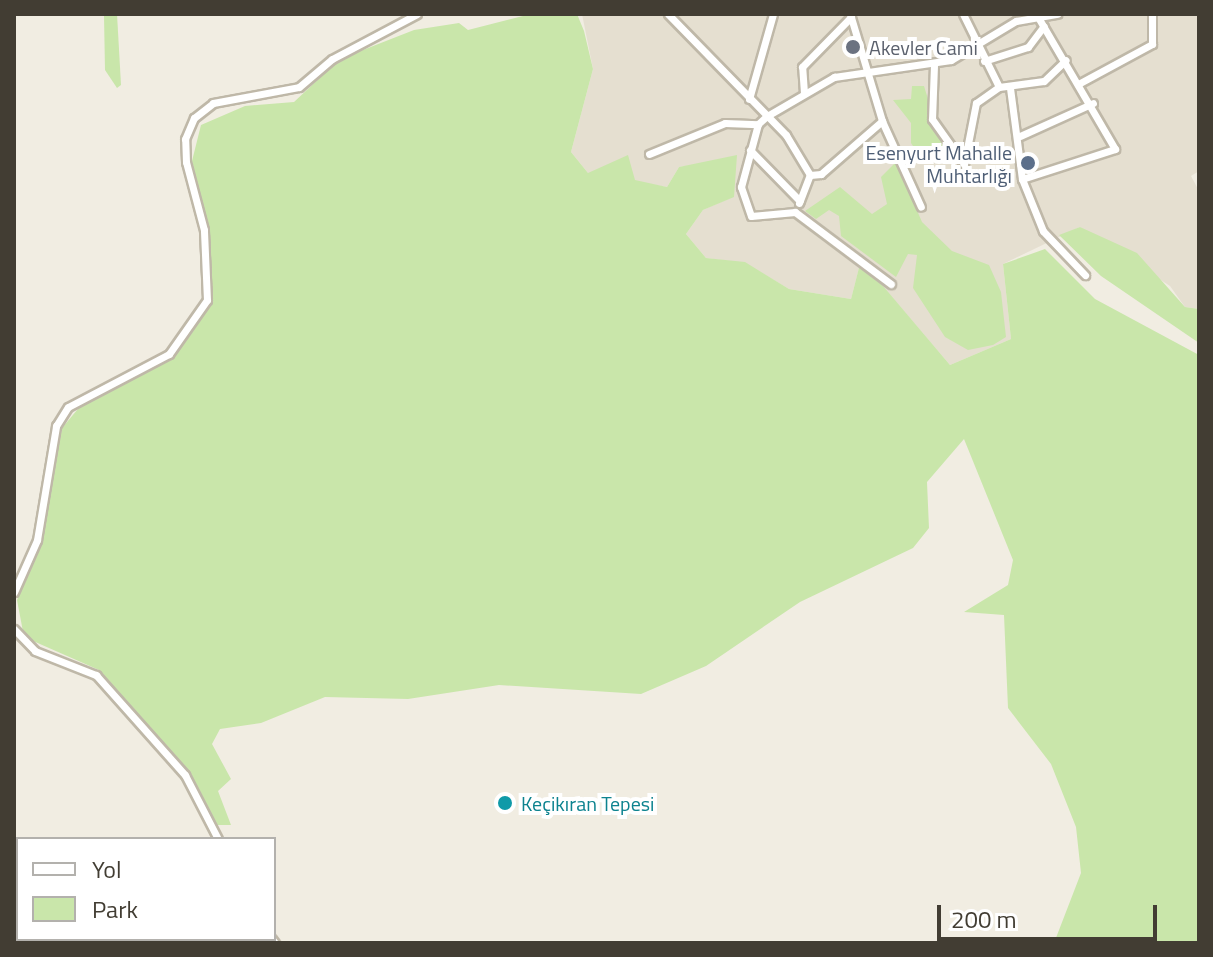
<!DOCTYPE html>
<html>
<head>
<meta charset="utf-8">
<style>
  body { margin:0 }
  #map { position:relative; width:1213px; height:957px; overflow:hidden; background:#f1ede2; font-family:"Titillium Web",sans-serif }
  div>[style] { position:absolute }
  .residential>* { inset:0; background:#e5dfd0 }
  .green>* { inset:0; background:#c9e6aa }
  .roads { filter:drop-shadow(2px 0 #bfb8a8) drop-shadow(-2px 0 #bfb8a8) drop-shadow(0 2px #bfb8a8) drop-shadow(0 -2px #bfb8a8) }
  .minor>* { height:7px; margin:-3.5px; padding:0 3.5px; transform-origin:3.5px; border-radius:3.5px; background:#fff }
  .dots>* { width:22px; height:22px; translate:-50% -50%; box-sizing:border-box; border:4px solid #fff; border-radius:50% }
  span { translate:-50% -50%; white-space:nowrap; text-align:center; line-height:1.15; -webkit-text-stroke:8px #fff; paint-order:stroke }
  .worship-label { font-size:20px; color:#5b616d }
  .left { translate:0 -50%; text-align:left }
  .service-label { font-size:20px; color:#4e5e75 }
  .right { translate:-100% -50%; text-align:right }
  .culture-label { font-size:20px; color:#0d838f }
  .frame { position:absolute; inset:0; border:16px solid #423d33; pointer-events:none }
  .legend { position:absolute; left:16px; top:837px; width:260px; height:104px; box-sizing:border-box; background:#fff; border:2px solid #b3b1ad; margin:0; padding:10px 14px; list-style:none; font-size:24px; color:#423d33 }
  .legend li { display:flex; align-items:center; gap:16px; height:40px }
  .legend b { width:40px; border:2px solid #b3b1ad }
  .scale { position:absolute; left:937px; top:905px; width:220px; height:36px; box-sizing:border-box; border:4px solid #423d33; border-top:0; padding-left:10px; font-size:24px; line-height:28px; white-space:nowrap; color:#423d33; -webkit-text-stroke:6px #fff; paint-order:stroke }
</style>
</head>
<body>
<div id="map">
  <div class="residential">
    <div style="clip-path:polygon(582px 14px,1199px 14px,1199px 171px,1191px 176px,1199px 191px,1199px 309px,1185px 307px,1170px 286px,1080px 227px,1003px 264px,1011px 339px,950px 365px,861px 261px,851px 299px,789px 289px,745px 263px,706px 258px,686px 234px,703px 210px,734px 196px,727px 161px,679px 167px,667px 187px,588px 173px,571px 152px,593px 69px)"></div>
  </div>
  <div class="green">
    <div style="clip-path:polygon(117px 14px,121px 85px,117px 88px,105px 70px,104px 16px)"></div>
    <div style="clip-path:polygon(531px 14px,577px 14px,584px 31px,593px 69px,571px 152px,588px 173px,628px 155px,635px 180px,667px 187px,679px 167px,737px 155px,734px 197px,703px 210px,686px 234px,706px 258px,745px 262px,789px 289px,851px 299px,861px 260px,950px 365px,1011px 339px,1003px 264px,1045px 249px,1095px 299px,1199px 355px,1199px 943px,1054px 943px,1081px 873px,1076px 827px,1051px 764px,1008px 708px,1004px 615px,964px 612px,1008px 585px,1013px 560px,964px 439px,927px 482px,929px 528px,913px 548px,800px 602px,706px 666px,641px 694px,499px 685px,408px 699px,325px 697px,261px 723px,220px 729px,212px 744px,231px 779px,218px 791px,231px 825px,217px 825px,190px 772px,99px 670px,24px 637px,17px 600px,42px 542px,62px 428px,88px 397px,172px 359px,212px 301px,209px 229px,192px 161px,201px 125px,245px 106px,294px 102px,340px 59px,414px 30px,459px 23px,468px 30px)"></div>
    <div style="clip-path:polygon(912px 86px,924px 86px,943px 148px,922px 160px,911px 143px,911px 123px,893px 100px,911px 99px)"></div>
    <div style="clip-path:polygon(896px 162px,922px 222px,952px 251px,989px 265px,1001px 292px,1006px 337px,993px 345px,968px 350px,945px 337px,913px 288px,917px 255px,908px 254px,896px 277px,841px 236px,839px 216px,829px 210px,816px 219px,805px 211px,840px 187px,872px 214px,887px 204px,881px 177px)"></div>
    <div style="clip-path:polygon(1080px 227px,1137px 253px,1185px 307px,1199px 309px,1199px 343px,1101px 276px,1059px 235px)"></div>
    <div style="clip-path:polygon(14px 888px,18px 939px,79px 943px,14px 943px)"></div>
  </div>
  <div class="roads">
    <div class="minor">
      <div style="left:668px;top:14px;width:169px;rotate:45.7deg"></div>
      <div style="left:786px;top:135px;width:47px;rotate:59deg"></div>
      <div style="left:850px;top:14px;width:112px;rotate:73.3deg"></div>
      <div style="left:882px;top:121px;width:94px;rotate:65.6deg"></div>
      <div style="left:963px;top:14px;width:81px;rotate:63.7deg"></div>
      <div style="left:984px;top:61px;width:46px;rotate:-17.7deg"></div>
      <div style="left:1028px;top:47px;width:26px;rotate:-53deg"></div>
      <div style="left:934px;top:65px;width:54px;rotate:92.1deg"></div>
      <div style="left:932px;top:119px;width:55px;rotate:54.6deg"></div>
      <div style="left:1080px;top:83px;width:82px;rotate:-28.4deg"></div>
      <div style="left:1152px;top:44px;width:30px;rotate:-90deg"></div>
      <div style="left:1010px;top:88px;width:92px;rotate:82.5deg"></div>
      <div style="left:1022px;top:179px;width:56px;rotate:68deg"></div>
      <div style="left:1043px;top:231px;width:61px;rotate:46.3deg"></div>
      <div style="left:804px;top:93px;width:26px;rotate:-94deg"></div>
      <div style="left:802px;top:67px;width:70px;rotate:-45.6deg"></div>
      <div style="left:749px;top:99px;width:88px;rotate:-74.2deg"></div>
      <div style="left:1020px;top:136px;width:80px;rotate:-24.3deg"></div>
      <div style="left:750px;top:150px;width:71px;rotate:45.6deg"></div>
      <div style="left:649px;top:154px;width:82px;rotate:-22.2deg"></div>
      <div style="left:725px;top:123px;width:33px;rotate:2deg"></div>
      <div style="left:964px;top:164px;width:62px;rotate:-78.9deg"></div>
      <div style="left:976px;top:103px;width:28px;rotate:-35deg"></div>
      <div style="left:999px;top:87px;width:45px;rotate:-7.6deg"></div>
      <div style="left:1044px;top:81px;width:30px;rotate:-44deg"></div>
      <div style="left:810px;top:175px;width:11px;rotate:-5deg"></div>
      <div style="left:821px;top:174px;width:81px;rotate:-41deg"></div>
      <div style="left:1022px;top:179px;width:98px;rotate:-17.9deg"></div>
      <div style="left:1115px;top:149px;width:156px;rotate:-120.3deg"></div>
      <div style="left:799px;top:203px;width:30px;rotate:-69deg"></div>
      <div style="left:795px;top:212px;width:44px;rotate:174.8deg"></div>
      <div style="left:751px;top:216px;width:31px;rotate:-109deg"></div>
      <div style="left:741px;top:187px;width:65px;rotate:-74.9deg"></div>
      <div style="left:758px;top:124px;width:12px;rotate:-42deg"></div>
      <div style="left:767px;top:116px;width:78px;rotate:-30.2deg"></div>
      <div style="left:834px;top:77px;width:118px;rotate:-8.3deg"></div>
      <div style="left:951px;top:60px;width:76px;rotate:-31deg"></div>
      <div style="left:1016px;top:21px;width:42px;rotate:-9.7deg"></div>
      <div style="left:795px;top:212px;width:120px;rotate:36.9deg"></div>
      <div style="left:14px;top:592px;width:57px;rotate:-66.1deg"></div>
      <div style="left:37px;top:540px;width:116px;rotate:-80.5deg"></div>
      <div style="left:56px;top:426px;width:22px;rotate:-58deg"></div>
      <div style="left:68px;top:407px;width:114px;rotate:-27.7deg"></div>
      <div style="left:169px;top:354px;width:66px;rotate:-54.9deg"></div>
      <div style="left:207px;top:300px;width:70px;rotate:-92.5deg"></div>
      <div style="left:204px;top:230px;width:70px;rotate:-104.8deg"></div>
      <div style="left:186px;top:162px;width:23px;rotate:-92deg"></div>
      <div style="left:185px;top:139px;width:23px;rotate:-67deg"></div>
      <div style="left:194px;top:118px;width:24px;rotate:-38deg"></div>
      <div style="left:213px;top:103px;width:87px;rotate:-10.5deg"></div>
      <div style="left:299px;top:87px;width:43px;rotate:-40.3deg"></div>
      <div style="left:332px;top:59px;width:96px;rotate:-27.9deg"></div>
      <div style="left:14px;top:629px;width:30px;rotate:46deg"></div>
      <div style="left:35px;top:651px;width:66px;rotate:21.5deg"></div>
      <div style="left:96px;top:675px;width:134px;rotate:48.3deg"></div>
      <div style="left:185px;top:775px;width:72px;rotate:62.7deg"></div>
      <div style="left:272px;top:939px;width:5px;rotate:53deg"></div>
    </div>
  </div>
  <div class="dots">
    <div style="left:853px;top:47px;background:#6b7280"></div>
    <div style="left:1028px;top:163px;background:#5c6f8a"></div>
    <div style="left:505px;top:803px;background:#0f9aa8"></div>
  </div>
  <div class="worship-label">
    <span class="left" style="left:869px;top:47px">Akevler Cami</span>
  </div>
  <div class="service-label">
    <span class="right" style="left:1012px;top:164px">Esenyurt Mahalle<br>Muhtarlığı</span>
  </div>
  <div class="culture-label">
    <span class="left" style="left:521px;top:803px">Keçikıran Tepesi</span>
  </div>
  <div class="frame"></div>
  <ul class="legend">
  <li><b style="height:10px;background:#fff"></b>Yol</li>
  <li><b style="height:22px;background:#c9e6aa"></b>Park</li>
  </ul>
  <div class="scale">200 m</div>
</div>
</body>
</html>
